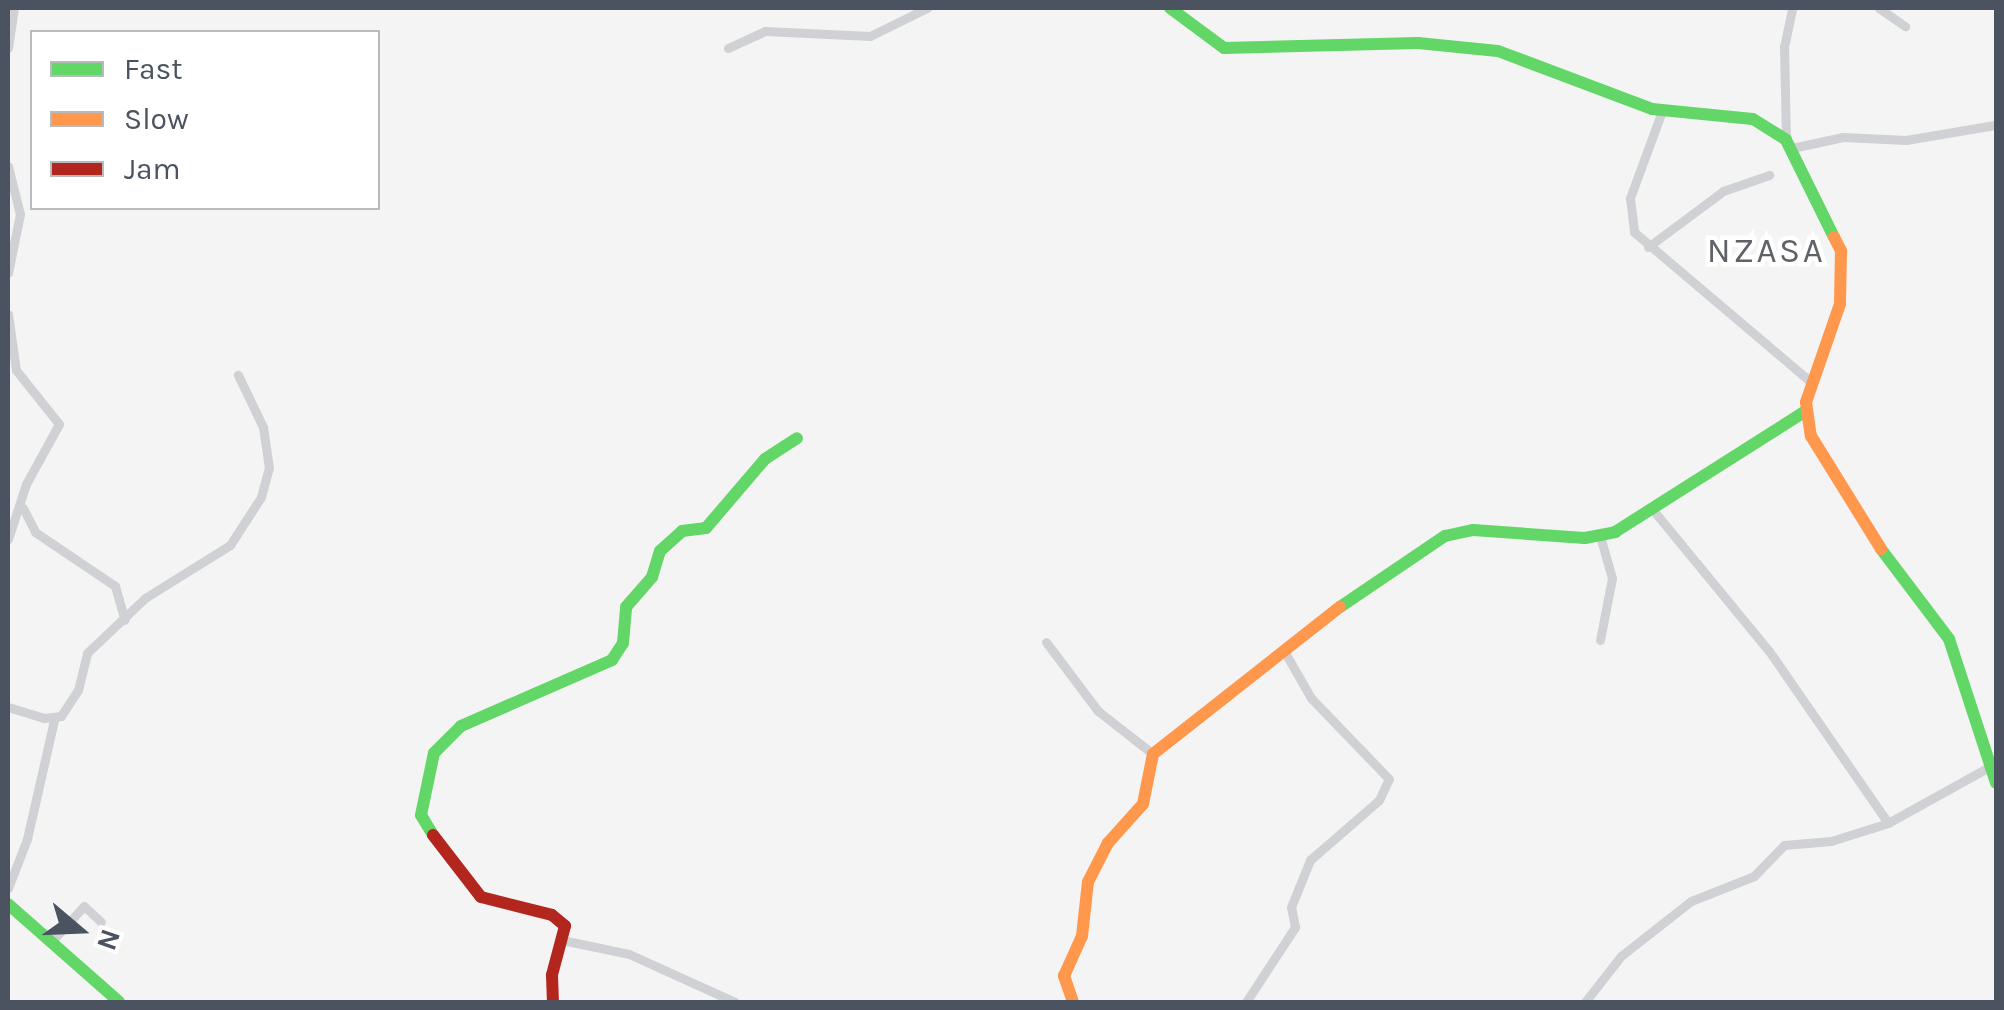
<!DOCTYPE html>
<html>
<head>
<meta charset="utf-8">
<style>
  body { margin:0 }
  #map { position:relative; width:2004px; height:1010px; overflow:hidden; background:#f4f4f4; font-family:Karla,sans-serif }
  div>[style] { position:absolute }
  .street>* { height:9px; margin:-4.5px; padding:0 4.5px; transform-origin:4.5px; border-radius:4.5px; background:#cfd1d4 }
  .fast>* { height:12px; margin:-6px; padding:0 6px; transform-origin:6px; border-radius:6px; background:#63d668 }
  .slow>* { height:12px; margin:-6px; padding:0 6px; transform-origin:6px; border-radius:6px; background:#ff974d }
  .jam>* { height:12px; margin:-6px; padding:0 6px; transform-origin:6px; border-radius:6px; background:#b3261e }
  span { translate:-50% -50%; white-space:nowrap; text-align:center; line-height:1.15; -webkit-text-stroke:9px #fff; paint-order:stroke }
  .quarter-label { font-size:35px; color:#5f6267; letter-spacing:2.5px }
  .frame { position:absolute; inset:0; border:10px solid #4b5360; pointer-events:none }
  .legend { position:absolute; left:30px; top:30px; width:350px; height:180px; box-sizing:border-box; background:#fff; border:2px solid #b7babf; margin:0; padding:12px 18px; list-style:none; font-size:30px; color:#4b5360 }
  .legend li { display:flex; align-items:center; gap:20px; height:50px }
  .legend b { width:50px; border:2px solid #b7babf }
  .north { position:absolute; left:30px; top:880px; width:100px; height:100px; -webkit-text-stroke:8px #fff; paint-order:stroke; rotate:109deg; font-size:28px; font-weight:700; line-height:40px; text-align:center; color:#4b5360 }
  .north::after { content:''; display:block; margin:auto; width:35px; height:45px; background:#4b5360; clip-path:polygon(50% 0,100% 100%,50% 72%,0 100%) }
</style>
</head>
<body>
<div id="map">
  <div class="street">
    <div style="left:1879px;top:8px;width:32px;rotate:35deg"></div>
    <div style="left:8px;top:48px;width:40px;rotate:-81.5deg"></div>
    <div style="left:728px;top:48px;width:41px;rotate:-24.7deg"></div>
    <div style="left:765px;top:31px;width:105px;rotate:2.7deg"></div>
    <div style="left:870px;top:36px;width:64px;rotate:-26.2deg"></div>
    <div style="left:1662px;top:111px;width:93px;rotate:110.2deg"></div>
    <div style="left:1630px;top:198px;width:34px;rotate:83deg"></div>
    <div style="left:1634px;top:232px;width:233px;rotate:40.3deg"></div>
    <div style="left:1786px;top:140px;width:93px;rotate:-91.2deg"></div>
    <div style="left:1784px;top:47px;width:40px;rotate:-78deg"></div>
    <div style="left:1792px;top:148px;width:52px;rotate:-12.2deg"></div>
    <div style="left:1843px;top:137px;width:63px;rotate:2.7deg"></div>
    <div style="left:1906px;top:140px;width:90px;rotate:-9.6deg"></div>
    <div style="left:8px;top:166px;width:49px;rotate:76deg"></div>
    <div style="left:20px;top:214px;width:60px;rotate:101.5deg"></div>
    <div style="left:1648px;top:247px;width:94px;rotate:-36.7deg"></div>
    <div style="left:1723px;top:191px;width:49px;rotate:-19.2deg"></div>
    <div style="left:8px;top:314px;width:57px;rotate:81.9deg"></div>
    <div style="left:16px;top:370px;width:69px;rotate:51.5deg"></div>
    <div style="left:59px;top:424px;width:68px;rotate:118.8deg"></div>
    <div style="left:26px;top:484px;width:58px;rotate:108.1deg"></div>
    <div style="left:23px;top:508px;width:27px;rotate:63deg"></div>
    <div style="left:35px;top:532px;width:97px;rotate:34deg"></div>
    <div style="left:115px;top:586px;width:35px;rotate:74deg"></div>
    <div style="left:1653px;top:510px;width:183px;rotate:50.6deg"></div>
    <div style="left:1769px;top:651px;width:209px;rotate:55.3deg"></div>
    <div style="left:1600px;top:640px;width:63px;rotate:-79deg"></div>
    <div style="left:1612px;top:578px;width:44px;rotate:-105.9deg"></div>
    <div style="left:1046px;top:642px;width:86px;rotate:53deg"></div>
    <div style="left:1098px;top:711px;width:70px;rotate:38deg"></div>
    <div style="left:8px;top:707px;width:38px;rotate:17deg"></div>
    <div style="left:44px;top:718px;width:17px;rotate:-7deg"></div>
    <div style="left:61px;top:716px;width:31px;rotate:-57deg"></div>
    <div style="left:78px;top:690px;width:38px;rotate:-76deg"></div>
    <div style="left:87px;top:653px;width:80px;rotate:-43.5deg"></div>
    <div style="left:145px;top:598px;width:100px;rotate:-31.9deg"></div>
    <div style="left:230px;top:545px;width:57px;rotate:-57.1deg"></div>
    <div style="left:261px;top:497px;width:30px;rotate:-75deg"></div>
    <div style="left:269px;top:468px;width:41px;rotate:-98.3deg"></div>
    <div style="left:263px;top:427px;width:58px;rotate:-115.7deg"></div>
    <div style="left:8px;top:888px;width:53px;rotate:-68.8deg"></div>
    <div style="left:27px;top:839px;width:122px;rotate:-77.2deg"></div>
    <div style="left:562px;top:940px;width:68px;rotate:11.8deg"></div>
    <div style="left:629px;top:954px;width:116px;rotate:24.4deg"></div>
    <div style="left:52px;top:941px;width:47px;rotate:-47.6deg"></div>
    <div style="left:84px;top:906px;width:23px;rotate:43deg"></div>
    <div style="left:1246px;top:1002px;width:90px;rotate:-56.8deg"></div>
    <div style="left:1295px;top:927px;width:20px;rotate:-101deg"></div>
    <div style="left:1291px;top:907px;width:51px;rotate:-68deg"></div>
    <div style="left:1310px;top:860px;width:91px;rotate:-41deg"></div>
    <div style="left:1379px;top:800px;width:23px;rotate:-65deg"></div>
    <div style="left:1389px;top:779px;width:112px;rotate:-133.9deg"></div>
    <div style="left:1311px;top:698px;width:56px;rotate:-119.7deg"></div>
    <div style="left:1585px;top:1002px;width:58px;rotate:-52deg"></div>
    <div style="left:1621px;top:956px;width:89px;rotate:-38.2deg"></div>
    <div style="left:1691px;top:901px;width:68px;rotate:-21.6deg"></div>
    <div style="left:1754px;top:876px;width:43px;rotate:-45.9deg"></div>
    <div style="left:1784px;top:845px;width:47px;rotate:-4.9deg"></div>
    <div style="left:1831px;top:841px;width:60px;rotate:-17.5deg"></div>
    <div style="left:1888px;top:823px;width:118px;rotate:-29deg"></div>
  </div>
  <div class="fast">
    <div style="left:1170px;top:8px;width:67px;rotate:36.5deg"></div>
    <div style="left:1224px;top:48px;width:194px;rotate:-1.5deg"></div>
    <div style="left:1418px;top:43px;width:80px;rotate:5.7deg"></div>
    <div style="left:1498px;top:51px;width:165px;rotate:20.6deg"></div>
    <div style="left:1652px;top:109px;width:101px;rotate:5.7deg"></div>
    <div style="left:1753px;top:119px;width:39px;rotate:32deg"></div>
    <div style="left:1786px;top:140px;width:108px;rotate:63.7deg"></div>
    <div style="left:1881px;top:549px;width:113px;rotate:52.9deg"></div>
    <div style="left:1949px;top:639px;width:151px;rotate:71.9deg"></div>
    <div style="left:1340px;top:607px;width:127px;rotate:-34.1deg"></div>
    <div style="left:1445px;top:536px;width:29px;rotate:-12deg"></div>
    <div style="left:1473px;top:530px;width:112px;rotate:4.1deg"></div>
    <div style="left:1585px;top:538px;width:31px;rotate:-11deg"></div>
    <div style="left:1615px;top:532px;width:226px;rotate:-32.4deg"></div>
    <div style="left:433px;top:835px;width:23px;rotate:-121deg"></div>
    <div style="left:421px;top:815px;width:63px;rotate:-78.2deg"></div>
    <div style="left:434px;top:753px;width:38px;rotate:-45deg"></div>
    <div style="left:461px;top:726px;width:165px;rotate:-23.6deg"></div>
    <div style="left:612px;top:660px;width:20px;rotate:-57deg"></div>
    <div style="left:623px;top:643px;width:36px;rotate:-85deg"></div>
    <div style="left:626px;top:607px;width:40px;rotate:-49deg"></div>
    <div style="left:652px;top:577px;width:27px;rotate:-73deg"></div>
    <div style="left:660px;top:551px;width:30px;rotate:-42deg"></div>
    <div style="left:682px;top:531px;width:24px;rotate:-7deg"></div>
    <div style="left:706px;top:528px;width:91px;rotate:-49.5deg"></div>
    <div style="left:765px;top:459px;width:38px;rotate:-33deg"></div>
    <div style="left:8px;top:904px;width:148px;rotate:41.4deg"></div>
  </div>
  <div class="slow">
    <div style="left:1834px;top:237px;width:16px;rotate:63deg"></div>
    <div style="left:1841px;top:251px;width:53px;rotate:91.1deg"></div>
    <div style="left:1840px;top:304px;width:104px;rotate:109.1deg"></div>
    <div style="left:1806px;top:402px;width:34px;rotate:82deg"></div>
    <div style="left:1811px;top:436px;width:133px;rotate:58.2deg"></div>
    <div style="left:1073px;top:1002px;width:28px;rotate:-109deg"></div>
    <div style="left:1064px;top:976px;width:44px;rotate:-65.8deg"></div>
    <div style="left:1082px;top:936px;width:54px;rotate:-83.7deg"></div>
    <div style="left:1088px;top:882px;width:44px;rotate:-62.9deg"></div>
    <div style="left:1108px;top:843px;width:52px;rotate:-48.1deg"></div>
    <div style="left:1143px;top:804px;width:51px;rotate:-78.7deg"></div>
    <div style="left:1153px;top:754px;width:238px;rotate:-38.2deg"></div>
  </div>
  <div class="jam">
    <div style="left:433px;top:835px;width:78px;rotate:52.3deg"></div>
    <div style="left:481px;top:897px;width:73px;rotate:14.2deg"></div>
    <div style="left:552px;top:915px;width:17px;rotate:40deg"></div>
    <div style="left:565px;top:926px;width:51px;rotate:104.9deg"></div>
    <div style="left:552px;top:975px;width:27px;rotate:88deg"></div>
  </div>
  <div class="quarter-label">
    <span style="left:1766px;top:251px">NZASA</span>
  </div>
  <div class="frame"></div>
  <ul class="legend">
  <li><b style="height:12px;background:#63d668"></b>Fast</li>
  <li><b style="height:12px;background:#ff974d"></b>Slow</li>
  <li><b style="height:12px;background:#b3261e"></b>Jam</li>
  </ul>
  <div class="north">N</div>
</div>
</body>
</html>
